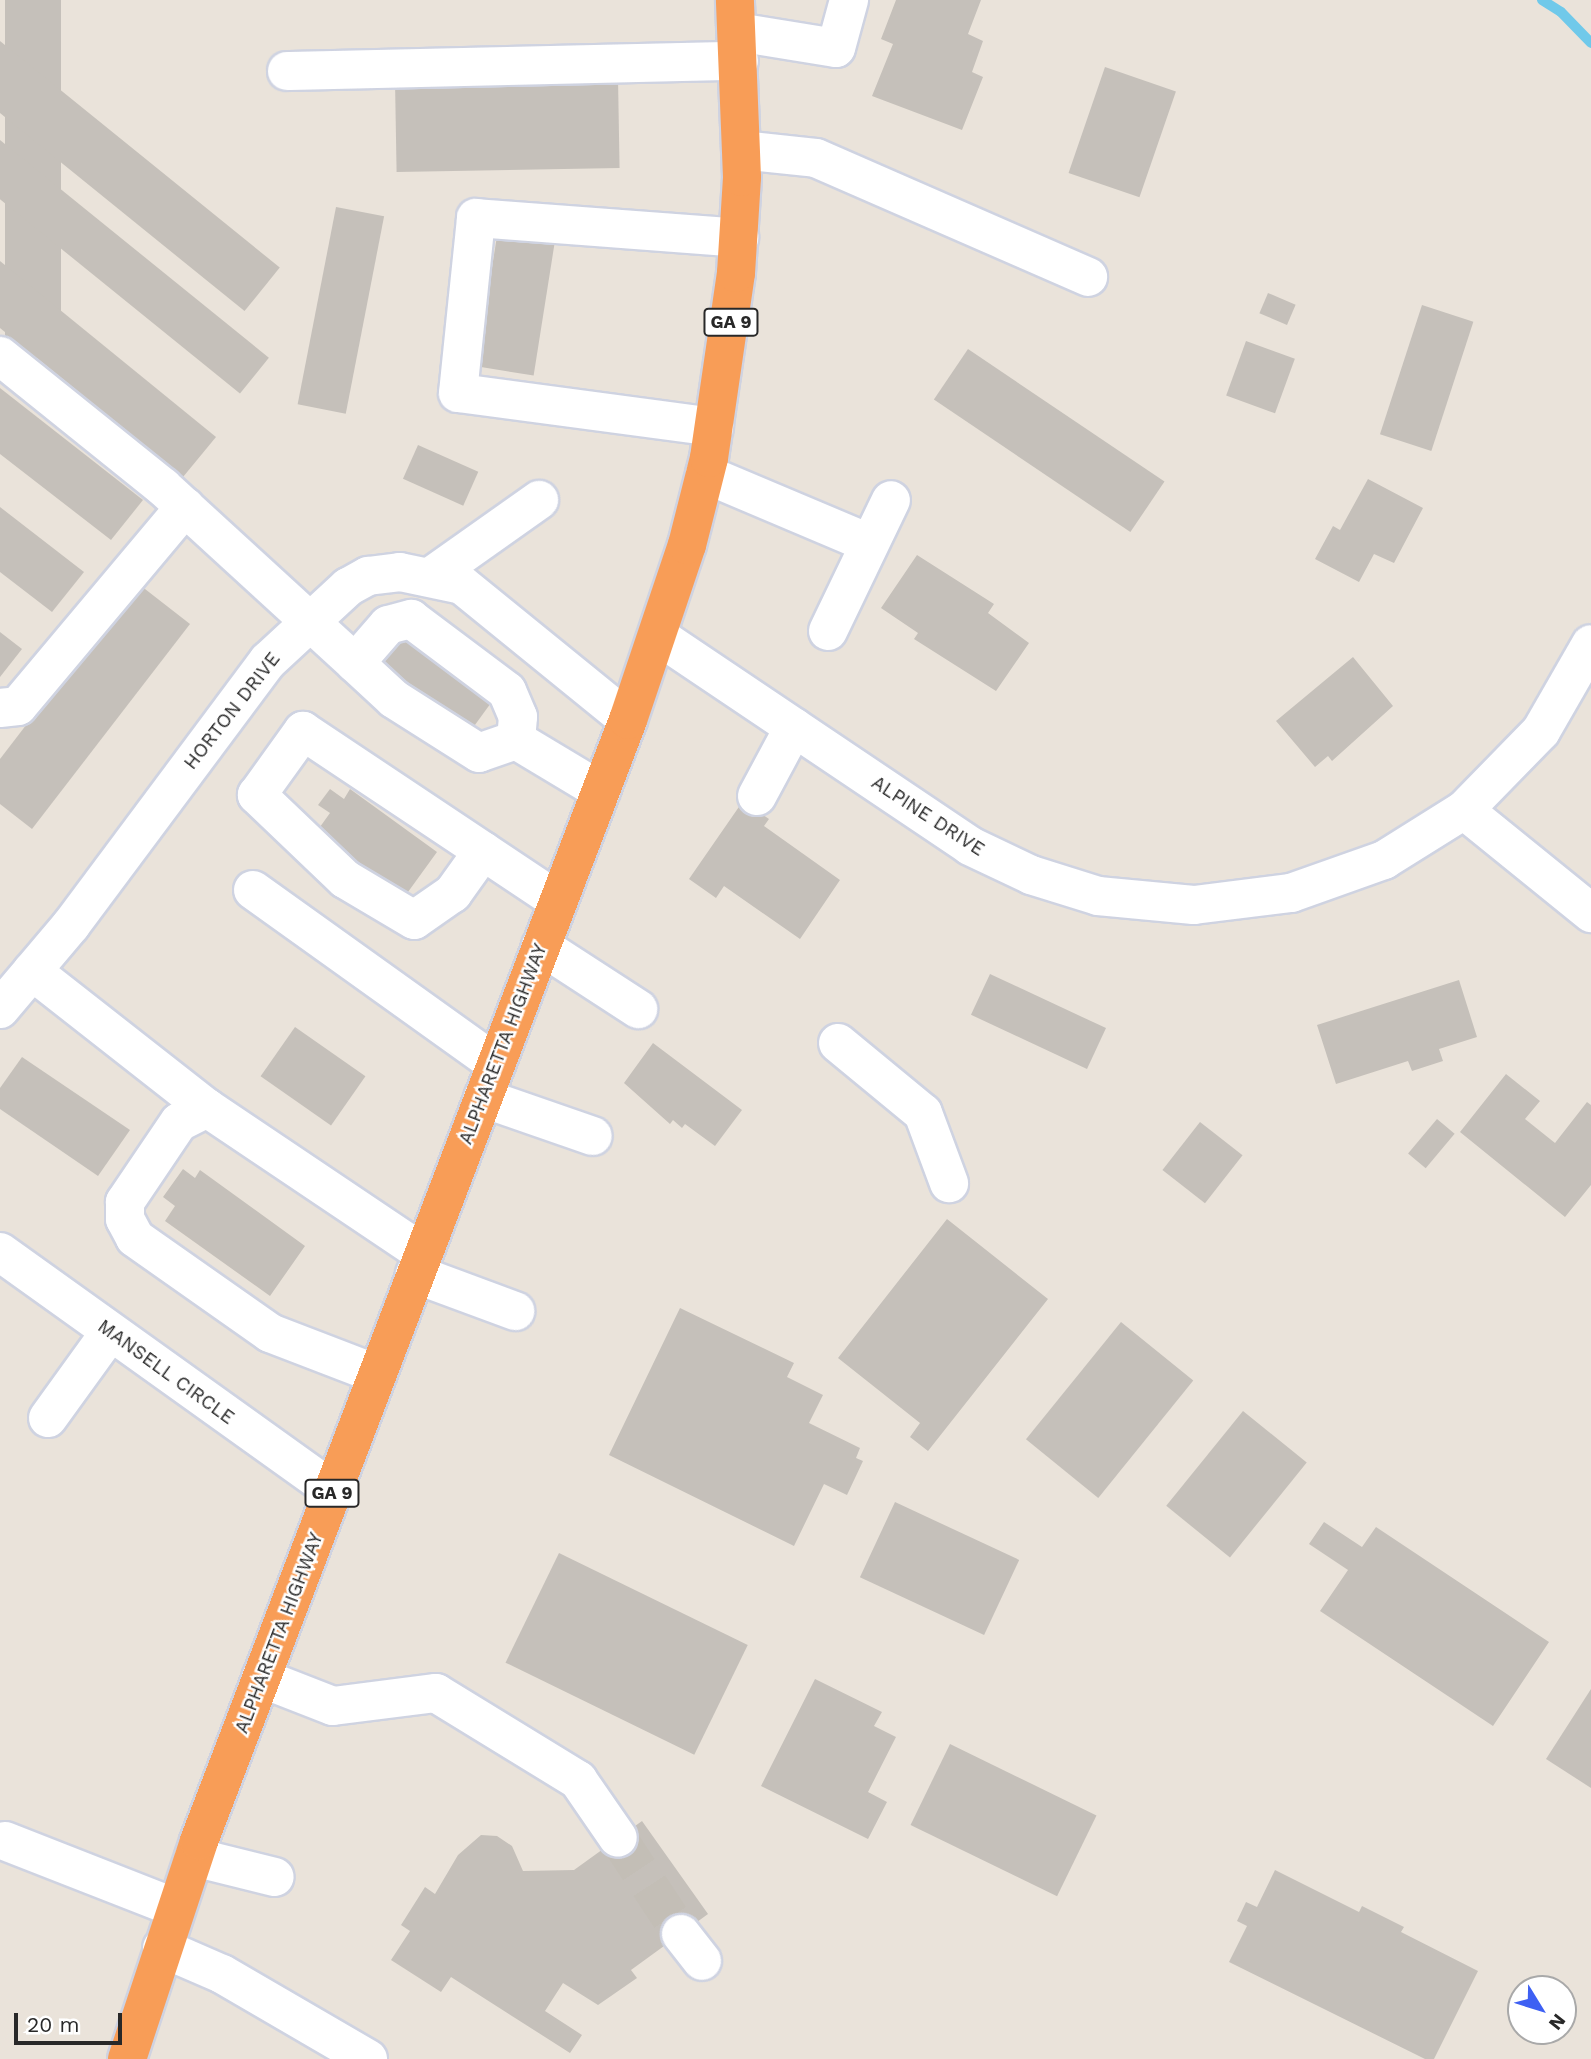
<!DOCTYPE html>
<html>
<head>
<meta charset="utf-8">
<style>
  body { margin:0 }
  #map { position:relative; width:1591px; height:2059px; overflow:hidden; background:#eae3da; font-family:"Work Sans",sans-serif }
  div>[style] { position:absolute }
  .stream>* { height:10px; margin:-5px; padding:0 5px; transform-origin:5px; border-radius:5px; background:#70c9ea }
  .building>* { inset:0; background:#c5c0ba; transform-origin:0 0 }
  .minor-tunnel>* { height:38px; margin-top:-19px; transform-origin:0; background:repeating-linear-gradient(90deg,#c3beb6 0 38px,transparent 0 57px) }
  .roads { filter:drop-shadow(2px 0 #cfd3e1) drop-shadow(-2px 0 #cfd3e1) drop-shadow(0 2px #cfd3e1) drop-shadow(0 -2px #cfd3e1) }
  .minor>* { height:38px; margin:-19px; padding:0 19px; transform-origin:19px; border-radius:19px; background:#fff }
  .highway>* { height:38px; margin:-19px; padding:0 19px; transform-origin:19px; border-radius:19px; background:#f89d57 }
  span { translate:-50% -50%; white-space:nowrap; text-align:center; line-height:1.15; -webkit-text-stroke:5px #fff; paint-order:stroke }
  .shield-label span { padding:2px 5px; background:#fff; border:2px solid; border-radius:5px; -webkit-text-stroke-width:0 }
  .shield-label { font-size:18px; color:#282828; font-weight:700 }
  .street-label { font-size:19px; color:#282828 }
  .north { position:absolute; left:1507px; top:1975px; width:70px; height:70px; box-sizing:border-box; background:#fff; border:2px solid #a9a9a9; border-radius:50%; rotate:128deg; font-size:19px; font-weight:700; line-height:28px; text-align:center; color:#282828 }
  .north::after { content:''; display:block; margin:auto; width:24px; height:32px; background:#3e60f3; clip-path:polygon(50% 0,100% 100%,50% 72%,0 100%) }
  .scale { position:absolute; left:14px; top:2013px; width:108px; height:32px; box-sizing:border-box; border:4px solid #282828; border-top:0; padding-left:9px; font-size:21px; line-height:24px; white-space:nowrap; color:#282828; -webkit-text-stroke:5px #fff; paint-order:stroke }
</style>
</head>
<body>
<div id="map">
  <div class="stream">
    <div style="left:1542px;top:0;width:22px;rotate:32deg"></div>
    <div style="left:1561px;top:12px;width:43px;rotate:45.9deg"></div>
  </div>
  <div class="building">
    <div style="left:5px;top:0;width:56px;height:358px"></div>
    <div style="clip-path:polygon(896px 0,981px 0,968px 34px,983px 41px,972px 72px,983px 77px,962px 130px,872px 96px,893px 44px,881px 39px)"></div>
    <div style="left:0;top:41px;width:360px;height:56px;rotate:39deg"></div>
    <div style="left:1105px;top:67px;width:75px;height:112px;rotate:19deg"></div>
    <div style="left:618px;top:78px;width:90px;height:223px;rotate:89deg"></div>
    <div style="left:0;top:140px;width:346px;height:46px;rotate:39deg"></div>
    <div style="left:336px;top:207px;width:49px;height:201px;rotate:11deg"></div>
    <div style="left:497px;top:236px;width:58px;height:132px;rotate:9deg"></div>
    <div style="clip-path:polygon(0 261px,216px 437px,183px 477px,0 328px)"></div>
    <div style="left:1268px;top:293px;width:30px;height:22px;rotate:23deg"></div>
    <div style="left:1422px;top:305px;width:54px;height:136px;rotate:18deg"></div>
    <div style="left:1246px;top:341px;width:52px;height:58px;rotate:20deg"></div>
    <div style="left:968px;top:349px;width:237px;height:61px;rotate:34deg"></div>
    <div style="clip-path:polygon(0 388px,143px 500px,111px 540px,0 454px)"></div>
    <div style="left:418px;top:445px;width:66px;height:37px;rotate:24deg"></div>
    <div style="clip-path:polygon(1368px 479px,1423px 508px,1394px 563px,1374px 554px,1359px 582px,1315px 559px,1333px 526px,1340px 530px)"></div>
    <div style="clip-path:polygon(0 507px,84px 572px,52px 612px,0 572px)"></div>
    <div style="clip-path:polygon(917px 555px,994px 604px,988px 613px,1029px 643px,996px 691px,914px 639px,918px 633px,881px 608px)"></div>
    <div style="clip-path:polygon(136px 582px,190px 624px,32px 829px,0 804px,0 759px)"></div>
    <div style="clip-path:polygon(401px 631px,496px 696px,464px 740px,376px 667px)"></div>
    <div style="clip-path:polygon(0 632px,22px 649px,0 677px)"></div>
    <div style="clip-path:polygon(1353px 657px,1393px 706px,1332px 761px,1328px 756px,1315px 767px,1276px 721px)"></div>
    <div style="clip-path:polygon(330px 789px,344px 799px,350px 789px,437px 852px,400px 903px,312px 838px,330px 813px,318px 805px)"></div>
    <div style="clip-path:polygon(743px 801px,769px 819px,764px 826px,840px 880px,800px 939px,724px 886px,716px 898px,689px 879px)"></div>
    <div style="left:990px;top:974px;width:128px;height:45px;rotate:25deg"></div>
    <div style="clip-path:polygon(1459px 980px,1477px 1037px,1439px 1049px,1443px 1061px,1412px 1071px,1408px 1061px,1336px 1084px,1317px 1025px)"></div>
    <div style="left:295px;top:1027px;width:86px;height:60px;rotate:35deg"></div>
    <div style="clip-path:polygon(653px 1043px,742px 1110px,715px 1146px,685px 1124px,682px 1128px,673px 1120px,670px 1124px,624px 1083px)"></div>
    <div style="clip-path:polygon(22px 1057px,130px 1130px,98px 1176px,0 1109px,0 1088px)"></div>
    <div style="clip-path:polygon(1506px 1074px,1540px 1101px,1525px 1119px,1555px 1143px,1587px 1102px,1591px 1105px,1591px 1185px,1565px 1217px,1460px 1132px)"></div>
    <div style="left:1437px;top:1119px;width:23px;height:45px;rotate:40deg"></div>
    <div style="left:1200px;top:1122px;width:54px;height:61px;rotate:38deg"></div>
    <div style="clip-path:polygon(183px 1169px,195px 1178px,200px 1170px,305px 1246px,270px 1296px,165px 1221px,175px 1206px,163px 1197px)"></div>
    <div style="clip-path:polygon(947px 1219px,1048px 1299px,928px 1451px,910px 1437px,920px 1423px,838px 1358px)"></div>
    <div style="clip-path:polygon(680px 1308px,794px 1363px,787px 1377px,823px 1395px,809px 1423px,860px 1448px,856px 1458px,863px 1461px,847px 1495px,824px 1484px,794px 1546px,609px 1455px)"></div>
    <div style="left:1121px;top:1322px;width:93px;height:151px;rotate:39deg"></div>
    <div style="left:1243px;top:1411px;width:82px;height:122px;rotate:39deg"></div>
    <div style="left:895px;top:1502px;width:137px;height:83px;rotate:25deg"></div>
    <div style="clip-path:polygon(1324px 1522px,1362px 1547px,1376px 1527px,1549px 1642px,1493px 1726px,1320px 1611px,1348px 1570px,1309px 1544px)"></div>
    <div style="left:559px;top:1553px;width:210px;height:122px;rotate:26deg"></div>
    <div style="clip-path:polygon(815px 1679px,882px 1712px,874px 1726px,896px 1737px,868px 1792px,887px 1802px,868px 1839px,761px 1786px)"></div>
    <div style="clip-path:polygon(1591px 1689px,1591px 1788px,1546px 1759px)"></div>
    <div style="left:950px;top:1744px;width:163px;height:90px;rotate:26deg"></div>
    <div style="clip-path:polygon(642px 1821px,708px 1914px,631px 1970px,637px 1978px,598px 2005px,563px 1983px,545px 2011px,582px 2035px,570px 2053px,451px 1977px,441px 1992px,391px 1960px,410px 1931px,401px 1925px,425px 1887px,435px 1894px,458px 1855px,481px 1835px,497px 1836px,512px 1846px,523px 1871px,574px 1870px)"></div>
    <div style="clip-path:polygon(1275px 1870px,1359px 1912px,1362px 1906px,1404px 1927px,1401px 1932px,1478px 1971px,1434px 2059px,1425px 2059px,1229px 1962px,1247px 1926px,1237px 1921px,1246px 1902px,1257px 1907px)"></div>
  </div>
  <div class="minor-tunnel">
    <div style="left:618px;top:1838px;width:115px;rotate:56.7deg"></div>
  </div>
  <div class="roads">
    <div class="minor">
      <div style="left:737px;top:32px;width:100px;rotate:9.2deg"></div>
      <div style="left:836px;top:48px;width:50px;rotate:-74.8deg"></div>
      <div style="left:287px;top:71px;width:452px;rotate:-1.3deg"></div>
      <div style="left:741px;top:150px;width:75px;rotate:6.1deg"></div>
      <div style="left:816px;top:158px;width:297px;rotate:23.6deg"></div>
      <div style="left:0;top:356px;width:209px;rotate:38.8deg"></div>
      <div style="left:163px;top:487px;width:260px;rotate:42.5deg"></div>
      <div style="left:714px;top:427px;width:258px;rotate:-172.4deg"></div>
      <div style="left:458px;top:393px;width:176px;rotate:-84.1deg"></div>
      <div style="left:476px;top:218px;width:264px;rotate:4.3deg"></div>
      <div style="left:705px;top:474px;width:177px;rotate:22.9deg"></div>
      <div style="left:433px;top:575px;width:130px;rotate:-35.3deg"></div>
      <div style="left:828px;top:631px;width:145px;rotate:-64.3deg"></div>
      <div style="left:658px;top:636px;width:376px;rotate:33.9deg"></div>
      <div style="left:970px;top:846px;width:68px;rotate:25.4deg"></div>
      <div style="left:1031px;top:875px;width:70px;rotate:17.4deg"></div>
      <div style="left:1098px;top:896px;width:96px;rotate:5.4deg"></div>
      <div style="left:1194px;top:905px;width:98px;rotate:-7.1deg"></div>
      <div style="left:1291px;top:893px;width:99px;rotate:-19.5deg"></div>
      <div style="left:1384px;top:860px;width:94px;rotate:-32deg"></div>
      <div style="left:1464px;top:810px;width:110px;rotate:-45.7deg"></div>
      <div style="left:1541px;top:731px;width:100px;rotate:-60.1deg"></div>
      <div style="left:0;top:708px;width:18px;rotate:-6deg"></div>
      <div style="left:18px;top:706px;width:260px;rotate:-50deg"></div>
      <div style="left:516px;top:740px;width:39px;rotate:161deg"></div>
      <div style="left:479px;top:753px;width:101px;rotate:-147.6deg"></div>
      <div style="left:394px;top:699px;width:53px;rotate:-137.3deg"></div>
      <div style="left:355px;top:663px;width:50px;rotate:-49deg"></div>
      <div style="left:388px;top:625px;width:24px;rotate:-15deg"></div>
      <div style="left:411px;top:619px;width:120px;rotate:36.9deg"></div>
      <div style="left:507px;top:691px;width:28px;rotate:67deg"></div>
      <div style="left:518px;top:717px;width:23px;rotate:95deg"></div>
      <div style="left:516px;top:740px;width:99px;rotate:31deg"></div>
      <div style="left:757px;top:796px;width:78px;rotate:-61.8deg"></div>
      <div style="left:1464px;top:810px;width:164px;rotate:39deg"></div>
      <div style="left:483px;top:851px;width:52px;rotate:125.5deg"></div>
      <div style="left:453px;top:893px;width:47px;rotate:145.3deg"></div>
      <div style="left:414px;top:920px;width:80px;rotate:-149.3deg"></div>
      <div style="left:345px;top:879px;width:122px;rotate:-136.3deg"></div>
      <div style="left:257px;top:795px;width:79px;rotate:-54.3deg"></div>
      <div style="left:303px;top:731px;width:306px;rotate:33.7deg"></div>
      <div style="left:253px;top:890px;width:299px;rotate:35.6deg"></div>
      <div style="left:541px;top:946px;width:116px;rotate:33deg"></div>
      <div style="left:32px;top:971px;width:222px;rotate:38.1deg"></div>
      <div style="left:207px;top:1108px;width:260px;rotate:33.9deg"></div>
      <div style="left:0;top:1009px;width:110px;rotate:-49.8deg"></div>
      <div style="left:71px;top:925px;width:329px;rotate:-53.3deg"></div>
      <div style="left:268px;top:661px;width:109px;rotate:-42.8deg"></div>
      <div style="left:348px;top:587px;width:23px;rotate:-29deg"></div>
      <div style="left:368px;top:576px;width:32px;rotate:-7deg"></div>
      <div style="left:400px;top:572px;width:63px;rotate:11.8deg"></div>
      <div style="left:462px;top:585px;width:214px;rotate:39.1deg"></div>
      <div style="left:838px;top:1043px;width:110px;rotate:39.5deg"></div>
      <div style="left:923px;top:1113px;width:75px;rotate:69.6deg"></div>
      <div style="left:483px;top:1098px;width:116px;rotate:19.1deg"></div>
      <div style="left:207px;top:1108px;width:31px;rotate:153deg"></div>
      <div style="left:179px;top:1122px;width:97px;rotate:124deg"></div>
      <div style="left:125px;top:1202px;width:17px;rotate:90deg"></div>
      <div style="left:125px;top:1219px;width:21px;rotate:62deg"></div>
      <div style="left:135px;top:1238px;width:165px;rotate:35.1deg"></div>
      <div style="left:270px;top:1333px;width:115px;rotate:21deg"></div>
      <div style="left:0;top:1252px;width:409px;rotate:35.6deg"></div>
      <div style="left:415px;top:1274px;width:107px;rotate:20.3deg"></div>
      <div style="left:48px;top:1418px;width:106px;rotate:-54.2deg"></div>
      <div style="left:261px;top:1678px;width:77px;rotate:21.3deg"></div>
      <div style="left:333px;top:1706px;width:104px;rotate:-7.2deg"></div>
      <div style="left:436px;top:1693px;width:167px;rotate:31.5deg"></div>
      <div style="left:578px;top:1780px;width:70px;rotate:55.4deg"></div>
      <div style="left:5px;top:1841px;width:184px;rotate:21.4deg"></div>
      <div style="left:194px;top:1857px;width:83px;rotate:13.9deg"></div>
      <div style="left:681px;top:1934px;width:34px;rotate:52deg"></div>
      <div style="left:162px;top:1948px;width:65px;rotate:23.4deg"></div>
      <div style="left:222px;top:1974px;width:169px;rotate:30.2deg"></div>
    </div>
    <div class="highway">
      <div style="left:127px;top:2059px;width:230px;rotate:-71.7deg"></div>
      <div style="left:199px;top:1841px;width:1200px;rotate:-69.06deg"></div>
      <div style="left:628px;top:720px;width:185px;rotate:-71.4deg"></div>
      <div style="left:687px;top:545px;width:90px;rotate:-75.8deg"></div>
      <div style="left:709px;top:458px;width:187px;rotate:-81.7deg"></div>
      <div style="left:736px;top:273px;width:96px;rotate:-86.4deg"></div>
      <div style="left:742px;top:177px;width:177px;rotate:-92.3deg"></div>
    </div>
  </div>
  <div class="shield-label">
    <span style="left:731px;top:322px">GA 9</span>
    <span style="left:332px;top:1493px">GA 9</span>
  </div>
  <div class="street-label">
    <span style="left:232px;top:711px;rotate:-52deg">HORTON DRIVE</span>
    <span style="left:928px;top:816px;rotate:33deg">ALPINE DRIVE</span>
    <span style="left:503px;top:1044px;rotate:-69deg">ALPHARETTA HIGHWAY</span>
    <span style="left:166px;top:1372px;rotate:36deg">MANSELL CIRCLE</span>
    <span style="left:279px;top:1633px;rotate:-69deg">ALPHARETTA HIGHWAY</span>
  </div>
  <div class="north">N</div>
  <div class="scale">20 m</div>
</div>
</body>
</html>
